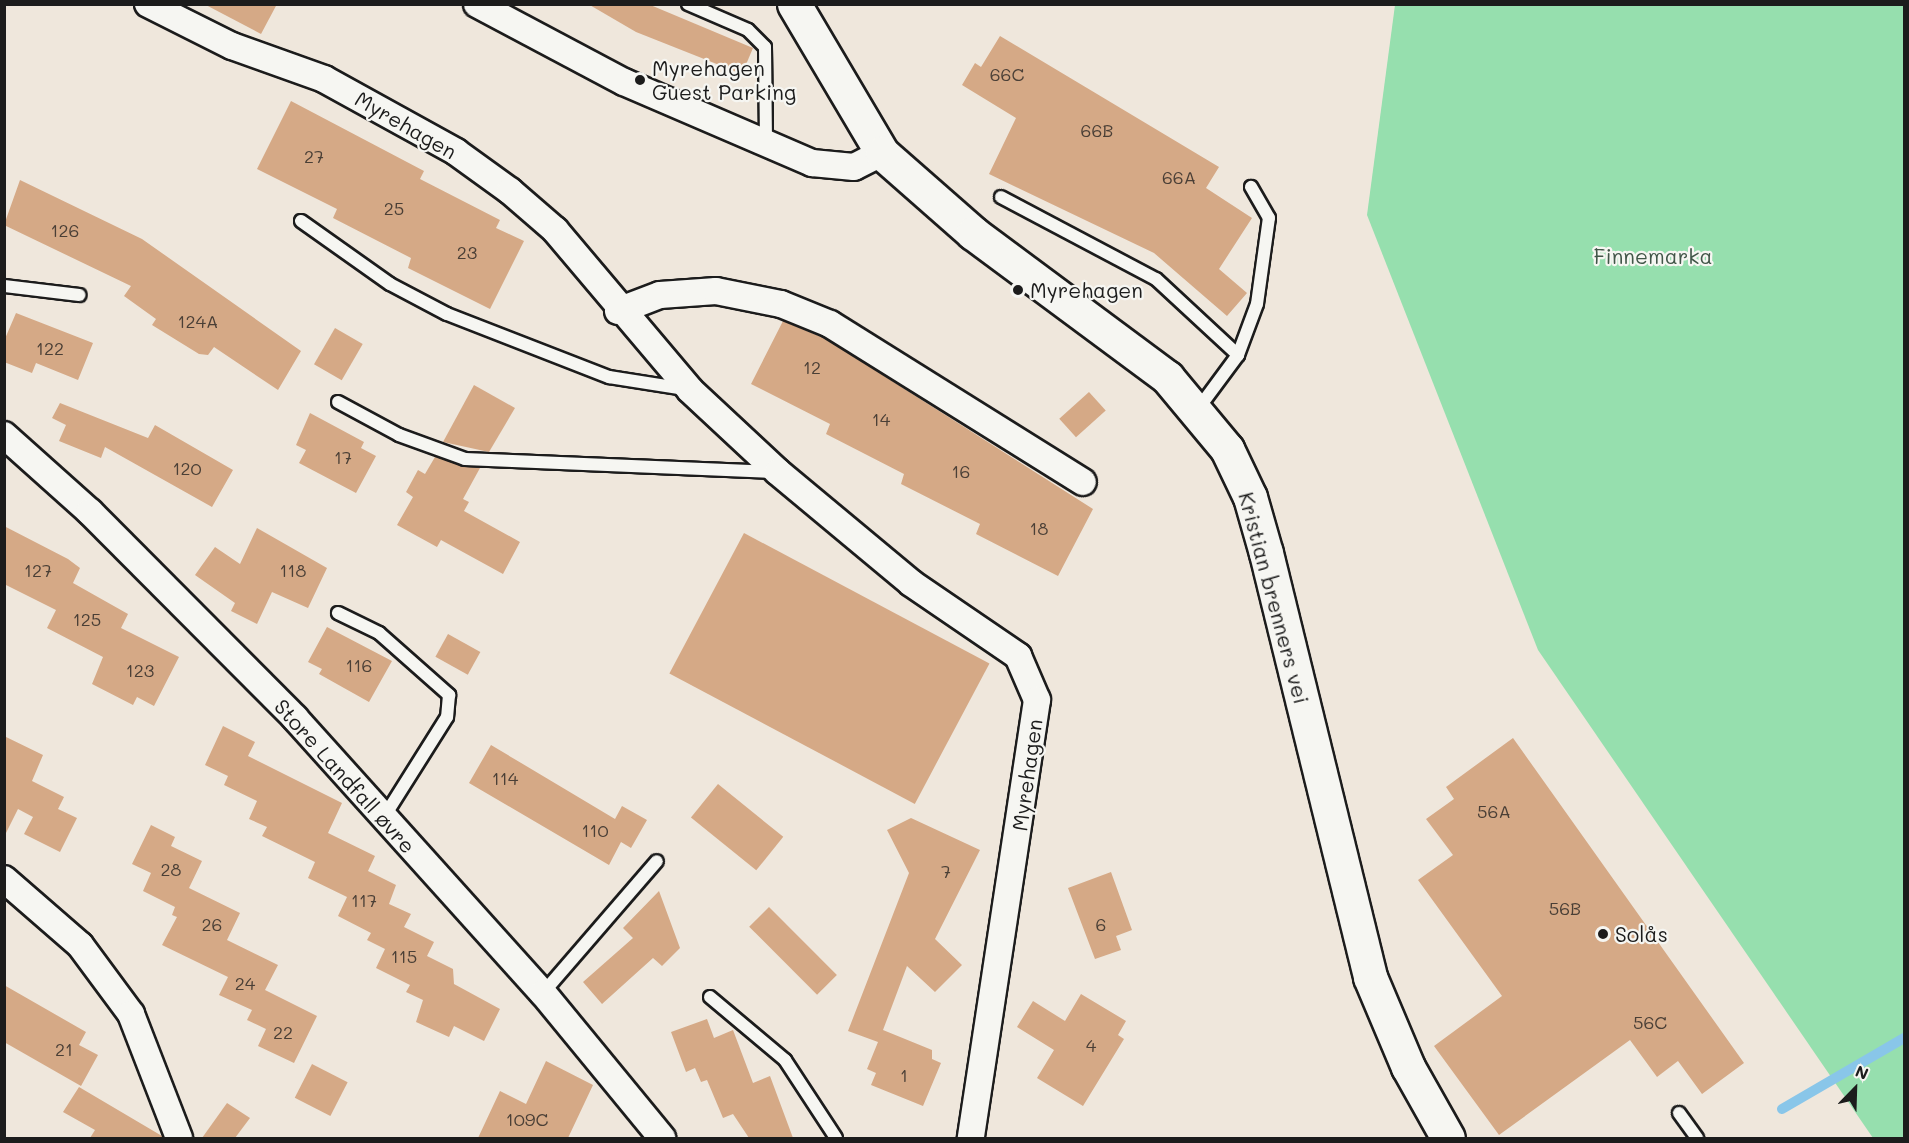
<!DOCTYPE html>
<html>
<head>
<meta charset="utf-8">
<style>
  body { margin:0 }
  #map { position:relative; width:1909px; height:1143px; overflow:hidden; background:#efe7dc; font-family:Mali,sans-serif }
  div>[style] { position:absolute }
  .green>* { inset:0; background:#96dfae }
  .stream>* { height:10px; margin:-5px; padding:0 5px; transform-origin:5px; border-radius:5px; background:#89c6e9 }
  .building>* { inset:0; background:#d5a986; transform-origin:0 0 }
  .roads { filter:drop-shadow(2px 0 #1c1c1c) drop-shadow(-2px 0 #1c1c1c) drop-shadow(0 2px #1c1c1c) drop-shadow(0 -2px #1c1c1c) }
  .lane>* { height:12px; margin:-6px; padding:0 6px; transform-origin:6px; border-radius:6px; background:#f6f6f2 }
  .street>* { height:26px; margin:-13px; padding:0 13px; transform-origin:13px; border-radius:13px; background:#f6f6f2 }
  .secondary>* { height:33px; margin:-16.5px; padding:0 16.5px; transform-origin:16.5px; border-radius:16.5px; background:#f6f6f2 }
  .dots>* { width:16px; height:16px; translate:-50% -50%; box-sizing:border-box; border:3px solid #f6f6f2; border-radius:50% }
  span { translate:-50% -50%; white-space:nowrap; text-align:center; line-height:1.15; -webkit-text-stroke:4.5px #f6f6f2; paint-order:stroke }
  .number-label { font-size:18px; color:#4a3f36 }
  .number-label span { -webkit-text-stroke-width:0 }
  .poi-label { font-size:21px; color:#1c1c1c }
  .left { translate:0 -50%; text-align:left }
  .street-label { font-size:21px; color:#1c1c1c }
  .park-label { font-size:21px; color:#415648 }
  .frame { position:absolute; inset:0; border:6px solid #1c1c1c; pointer-events:none }
  .north { position:absolute; left:1825px; top:1059px; width:60px; height:60px; -webkit-text-stroke:4px #f6f6f2; paint-order:stroke; rotate:23deg; font-size:16px; font-weight:700; line-height:24px; text-align:center; color:#1c1c1c }
  .north::after { content:''; display:block; margin:auto; width:21px; height:27px; background:#1c1c1c; clip-path:polygon(50% 0,100% 100%,50% 72%,0 100%) }
</style>
</head>
<body>
<div id="map">
  <div class="green">
    <div style="clip-path:polygon(1395px 5px,1904px 5px,1904px 1138px,1873px 1138px,1538px 650px,1367px 215px)"></div>
  </div>
  <div class="stream">
    <div style="left:1782px;top:1109px;width:141px;rotate:-30.2deg"></div>
  </div>
  <div class="building">
    <div style="clip-path:polygon(204px 4px,277px 4px,261px 34px)"></div>
    <div style="clip-path:polygon(588px 4px,648px 4px,753px 48px,742px 74px,636px 32px)"></div>
    <div style="clip-path:polygon(1000px 36px,1219px 167px,1206px 188px,1252px 218px,1219px 269px,1247px 293px,1227px 316px,1154px 253px,989px 174px,1016px 118px,962px 85px,975px 63px,981px 67px)"></div>
    <div style="clip-path:polygon(291px 101px,424px 171px,420px 179px,500px 220px,496px 228px,524px 241px,490px 309px,408px 268px,411px 258px,333px 218px,337px 209px,257px 169px)"></div>
    <div style="clip-path:polygon(20px 180px,142px 239px,301px 351px,278px 390px,214px 347px,208px 355px,199px 354px,152px 325px,156px 319px,124px 296px,131px 286px,4px 225px)"></div>
    <div style="clip-path:polygon(16px 313px,93px 343px,78px 380px,36px 363px,32px 373px,4px 362px,4px 341px)"></div>
    <div style="clip-path:polygon(783px 321px,826px 339px,1093px 509px,1058px 576px,976px 534px,980px 524px,901px 484px,904px 474px,826px 434px,830px 424px,751px 384px)"></div>
    <div style="left:335px;top:328px;width:32px;height:42px;rotate:30deg"></div>
    <div style="clip-path:polygon(474px 385px,515px 408px,489px 452px,443px 442px)"></div>
    <div style="left:1089px;top:392px;width:25px;height:40px;rotate:48deg"></div>
    <div style="clip-path:polygon(60px 403px,148px 438px,155px 425px,233px 470px,212px 507px,105px 447px,101px 458px,59px 441px,66px 425px,52px 418px)"></div>
    <div style="clip-path:polygon(310px 413px,364px 442px,361px 448px,376px 456px,356px 493px,299px 463px,306px 450px,296px 445px)"></div>
    <div style="clip-path:polygon(435px 457px,480px 468px,463px 499px,469px 502px,464px 511px,520px 542px,503px 574px,441px 540px,437px 547px,397px 525px,413px 497px,406px 492px,418px 470px,425px 474px)"></div>
    <div style="clip-path:polygon(4px 526px,68px 559px,80px 568px,73px 583px,128px 614px,121px 628px,179px 657px,154px 706px,137px 697px,133px 705px,92px 684px,103px 657px,47px 628px,56px 610px,4px 584px)"></div>
    <div style="clip-path:polygon(257px 528px,327px 568px,308px 608px,272px 592px,257px 624px,231px 611px,235px 603px,195px 575px,215px 547px,240px 564px)"></div>
    <div style="left:744px;top:533px;width:278px;height:159px;rotate:28deg"></div>
    <div style="clip-path:polygon(327px 627px,392px 661px,369px 702px,319px 674px,322px 669px,308px 662px)"></div>
    <div style="left:448px;top:634px;width:37px;height:26px;rotate:29deg"></div>
    <div style="clip-path:polygon(223px 726px,255px 742px,248px 756px,342px 803px,328px 833px,375px 856px,368px 871px,396px 885px,389px 904px,411px 914px,404px 927px,434px 942px,427px 956px,453px 969px,454px 984px,500px 1009px,484px 1041px,454px 1026px,449px 1037px,416px 1022px,423px 1000px,406px 992px,410px 985px,376px 968px,385px 949px,367px 940px,371px 933px,338px 916px,347px 897px,308px 878px,315px 862px,262px 836px,267px 827px,249px 819px,257px 801px,224px 785px,228px 776px,205px 765px)"></div>
    <div style="clip-path:polygon(4px 736px,43px 755px,32px 781px,64px 797px,58px 809px,77px 818px,60px 852px,24px 834px,33px 817px,18px 809px,4px 837px)"></div>
    <div style="clip-path:polygon(1513px 738px,1744px 1063px,1702px 1094px,1678px 1061px,1657px 1077px,1630px 1040px,1499px 1135px,1434px 1046px,1502px 996px,1418px 880px,1453px 855px,1426px 819px,1454px 799px,1446px 787px)"></div>
    <div style="clip-path:polygon(491px 745px,615px 819px,622px 806px,647px 820px,631px 848px,621px 842px,609px 865px,469px 783px)"></div>
    <div style="left:718px;top:784px;width:84px;height:43px;rotate:39deg"></div>
    <div style="clip-path:polygon(911px 818px,980px 850px,935px 939px,962px 965px,935px 992px,907px 966px,883px 1030px,932px 1050px,932px 1059px,941px 1063px,923px 1106px,871px 1085px,876px 1073px,867px 1069px,878px 1042px,848px 1031px,909px 873px,887px 830px)"></div>
    <div style="clip-path:polygon(151px 825px,175px 837px,171px 846px,202px 861px,189px 888px,240px 913px,227px 940px,278px 965px,265px 990px,317px 1016px,294px 1063px,258px 1046px,266px 1029px,247px 1020px,252px 1010px,219px 995px,228px 977px,162px 945px,177px 917px,172px 915px,175px 907px,143px 891px,151px 873px,132px 864px)"></div>
    <div style="clip-path:polygon(1111px 872px,1132px 930px,1116px 936px,1121px 950px,1095px 959px,1068px 888px)"></div>
    <div style="clip-path:polygon(659px 891px,680px 948px,662px 966px,653px 958px,602px 1004px,583px 982px,633px 938px,623px 928px)"></div>
    <div style="left:769px;top:907px;width:96px;height:28px;rotate:45deg"></div>
    <div style="clip-path:polygon(4px 985px,86px 1032px,79px 1045px,98px 1055px,81px 1086px,4px 1042px)"></div>
    <div style="clip-path:polygon(1081px 994px,1126px 1021px,1118px 1035px,1124px 1039px,1083px 1106px,1037px 1078px,1054px 1050px,1017px 1027px,1033px 1001px,1065px 1021px)"></div>
    <div style="clip-path:polygon(707px 1019px,714px 1038px,733px 1030px,753px 1083px,770px 1076px,793px 1138px,749px 1138px,733px 1114px,723px 1118px,707px 1080px,701px 1082px,695px 1068px,686px 1072px,671px 1032px)"></div>
    <div style="clip-path:polygon(546px 1061px,593px 1085px,568px 1138px,478px 1138px,500px 1091px,526px 1104px)"></div>
    <div style="left:312px;top:1064px;width:40px;height:38px;rotate:27deg"></div>
    <div style="clip-path:polygon(79px 1087px,162px 1136px,163px 1138px,90px 1138px,95px 1130px,63px 1112px)"></div>
    <div style="clip-path:polygon(227px 1103px,250px 1118px,235px 1138px,202px 1138px)"></div>
  </div>
  <div class="roads">
    <div class="lane">
      <div style="left:688px;top:4px;width:65px;rotate:23.4deg"></div>
      <div style="left:748px;top:30px;width:24px;rotate:45deg"></div>
      <div style="left:765px;top:47px;width:94px;rotate:89.4deg"></div>
      <div style="left:1001px;top:197px;width:175px;rotate:27.9deg"></div>
      <div style="left:1156px;top:279px;width:112px;rotate:42.8deg"></div>
      <div style="left:301px;top:221px;width:109px;rotate:35.3deg"></div>
      <div style="left:390px;top:284px;width:64px;rotate:27.8deg"></div>
      <div style="left:447px;top:314px;width:174px;rotate:21.3deg"></div>
      <div style="left:609px;top:377px;width:77px;rotate:9deg"></div>
      <div style="left:4px;top:286px;width:76px;rotate:6.8deg"></div>
      <div style="left:338px;top:402px;width:69px;rotate:28.4deg"></div>
      <div style="left:399px;top:435px;width:70px;rotate:20deg"></div>
      <div style="left:465px;top:459px;width:309px;rotate:2.4deg"></div>
      <div style="left:1198px;top:409px;width:67px;rotate:-53.5deg"></div>
      <div style="left:1238px;top:355px;width:54px;rotate:-69.6deg"></div>
      <div style="left:1257px;top:304px;width:87px;rotate:-82.1deg"></div>
      <div style="left:1269px;top:218px;width:36px;rotate:-120deg"></div>
      <div style="left:338px;top:613px;width:46px;rotate:26deg"></div>
      <div style="left:379px;top:633px;width:94px;rotate:41.5deg"></div>
      <div style="left:449px;top:695px;width:22px;rotate:95deg"></div>
      <div style="left:447px;top:717px;width:118px;rotate:122.2deg"></div>
      <div style="left:543px;top:993px;width:174px;rotate:-49.2deg"></div>
      <div style="left:710px;top:997px;width:98px;rotate:40deg"></div>
      <div style="left:785px;top:1060px;width:93px;rotate:56.8deg"></div>
      <div style="left:1679px;top:1113px;width:31px;rotate:54deg"></div>
    </div>
    <div class="street">
      <div style="left:148px;top:4px;width:94px;rotate:26.6deg"></div>
      <div style="left:232px;top:46px;width:98px;rotate:19.7deg"></div>
      <div style="left:324px;top:79px;width:151px;rotate:28.9deg"></div>
      <div style="left:456px;top:152px;width:67px;rotate:35.8deg"></div>
      <div style="left:510px;top:191px;width:60px;rotate:40.9deg"></div>
      <div style="left:555px;top:230px;width:209px;rotate:49.8deg"></div>
      <div style="left:690px;top:390px;width:120px;rotate:43deg"></div>
      <div style="left:778px;top:472px;width:173px;rotate:39.8deg"></div>
      <div style="left:911px;top:583px;width:130px;rotate:34.3deg"></div>
      <div style="left:1018px;top:656px;width:48px;rotate:66.6deg"></div>
      <div style="left:1037px;top:700px;width:443px;rotate:98.6deg"></div>
      <div style="left:477px;top:4px;width:166px;rotate:28deg"></div>
      <div style="left:624px;top:82px;width:205px;rotate:23.3deg"></div>
      <div style="left:812px;top:163px;width:42px;rotate:5.4deg"></div>
      <div style="left:854px;top:167px;width:31px;rotate:-27deg"></div>
      <div style="left:618px;top:311px;width:45px;rotate:-20.9deg"></div>
      <div style="left:660px;top:295px;width:56px;rotate:-4.1deg"></div>
      <div style="left:716px;top:291px;width:66px;rotate:11.3deg"></div>
      <div style="left:781px;top:304px;width:53px;rotate:22.2deg"></div>
      <div style="left:830px;top:324px;width:298px;rotate:32deg"></div>
      <div style="left:4px;top:435px;width:115px;rotate:41.8deg"></div>
      <div style="left:90px;top:512px;width:291px;rotate:45.1deg"></div>
      <div style="left:295px;top:718px;width:370px;rotate:48deg"></div>
      <div style="left:543px;top:993px;width:188px;rotate:50.6deg"></div>
      <div style="left:4px;top:879px;width:101px;rotate:41deg"></div>
      <div style="left:80px;top:945px;width:86px;rotate:53.5deg"></div>
      <div style="left:131px;top:1014px;width:133px;rotate:68.8deg"></div>
    </div>
    <div class="secondary">
      <div style="left:794px;top:4px;width:173px;rotate:59.4deg"></div>
      <div style="left:882px;top:153px;width:121px;rotate:41.3deg"></div>
      <div style="left:973px;top:233px;width:242px;rotate:36.6deg"></div>
      <div style="left:1167px;top:377px;width:94px;rotate:50.2deg"></div>
      <div style="left:1227px;top:449px;width:53px;rotate:64.4deg"></div>
      <div style="left:1250px;top:497px;width:58px;rotate:74.1deg"></div>
      <div style="left:1266px;top:553px;width:437px;rotate:76.2deg"></div>
      <div style="left:1370px;top:977px;width:98px;rotate:67.1deg"></div>
      <div style="left:1408px;top:1067px;width:81px;rotate:60.6deg"></div>
    </div>
  </div>
  <div class="dots">
    <div style="left:640px;top:80px;background:#1c1c1c"></div>
    <div style="left:1018px;top:290px;background:#1c1c1c"></div>
    <div style="left:1603px;top:934px;background:#1c1c1c"></div>
  </div>
  <div class="number-label">
    <span style="left:1007px;top:74px">66C</span>
    <span style="left:1097px;top:130px">66B</span>
    <span style="left:314px;top:156px">27</span>
    <span style="left:1179px;top:177px">66A</span>
    <span style="left:394px;top:208px">25</span>
    <span style="left:65px;top:230px">126</span>
    <span style="left:467px;top:252px">23</span>
    <span style="left:198px;top:321px">124A</span>
    <span style="left:50px;top:348px">122</span>
    <span style="left:812px;top:367px">12</span>
    <span style="left:881px;top:419px">14</span>
    <span style="left:343px;top:457px">17</span>
    <span style="left:187px;top:468px">120</span>
    <span style="left:961px;top:471px">16</span>
    <span style="left:1039px;top:528px">18</span>
    <span style="left:38px;top:570px">127</span>
    <span style="left:293px;top:570px">118</span>
    <span style="left:87px;top:619px">125</span>
    <span style="left:359px;top:665px">116</span>
    <span style="left:140px;top:670px">123</span>
    <span style="left:505px;top:778px">114</span>
    <span style="left:1494px;top:811px">56A</span>
    <span style="left:595px;top:830px">110</span>
    <span style="left:171px;top:869px">28</span>
    <span style="left:946px;top:871px">7</span>
    <span style="left:364px;top:900px">117</span>
    <span style="left:1565px;top:908px">56B</span>
    <span style="left:212px;top:924px">26</span>
    <span style="left:1101px;top:924px">6</span>
    <span style="left:404px;top:956px">115</span>
    <span style="left:245px;top:983px">24</span>
    <span style="left:1650px;top:1022px">56C</span>
    <span style="left:283px;top:1032px">22</span>
    <span style="left:1091px;top:1045px">4</span>
    <span style="left:64px;top:1049px">21</span>
    <span style="left:904px;top:1075px">1</span>
    <span style="left:527px;top:1119px">109C</span>
  </div>
  <div class="poi-label">
    <span class="left" style="left:652px;top:80px">Myrehagen<br>Guest Parking</span>
    <span class="left" style="left:1030px;top:290px">Myrehagen</span>
    <span class="left" style="left:1615px;top:934px">Solås</span>
  </div>
  <div class="street-label">
    <span style="left:406px;top:125px;rotate:30deg">Myrehagen</span>
    <span style="left:1274px;top:598px;rotate:75deg">Kristian brenners vei</span>
    <span style="left:1027px;top:775px;rotate:-82deg">Myrehagen</span>
    <span style="left:345px;top:776px;rotate:48deg">Store Landfall øvre</span>
  </div>
  <div class="park-label">
    <span style="left:1653px;top:256px">Finnemarka</span>
  </div>
  <div class="frame"></div>
  <div class="north">N</div>
</div>
</body>
</html>
